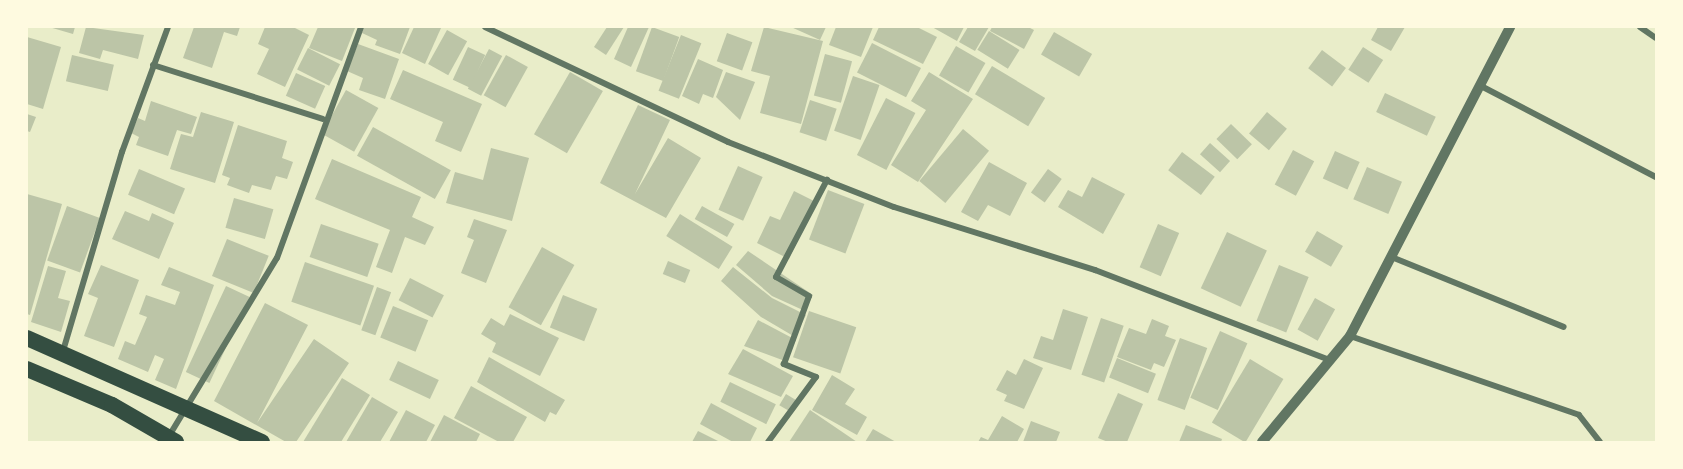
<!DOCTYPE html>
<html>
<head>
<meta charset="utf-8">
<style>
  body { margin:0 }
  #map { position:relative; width:1683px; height:469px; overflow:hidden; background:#e9edc9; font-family:"Open Sans",sans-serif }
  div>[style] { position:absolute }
  .building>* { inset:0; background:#bcc5a7; transform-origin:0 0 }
  .minor>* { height:6px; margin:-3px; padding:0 3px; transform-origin:3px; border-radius:3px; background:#617663 }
  .tertiary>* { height:10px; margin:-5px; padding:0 5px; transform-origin:5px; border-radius:5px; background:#617663 }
  .trunk>* { height:16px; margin:-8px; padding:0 8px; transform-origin:8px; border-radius:8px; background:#344e41 }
  span { translate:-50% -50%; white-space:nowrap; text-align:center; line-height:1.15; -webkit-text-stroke:6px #fefae0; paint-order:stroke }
  .frame { position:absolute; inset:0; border:28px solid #fefae0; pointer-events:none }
</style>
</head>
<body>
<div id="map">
  <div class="building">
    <div style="clip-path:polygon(49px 27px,75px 27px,73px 34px)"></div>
    <div style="clip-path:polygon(86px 27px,144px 35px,138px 59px,103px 50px,100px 59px,79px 53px)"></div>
    <div style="clip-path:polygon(194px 27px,240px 27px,237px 36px,224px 32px,212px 68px,183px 58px)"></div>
    <div style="clip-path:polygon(265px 27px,293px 27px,309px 35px,285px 87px,257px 74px,269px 49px,258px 44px)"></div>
    <div style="clip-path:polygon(318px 27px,355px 28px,342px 61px,309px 48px)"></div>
    <div style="clip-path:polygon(364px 27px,410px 27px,400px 54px,375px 45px,377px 40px,362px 33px)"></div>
    <div style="clip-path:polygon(414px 27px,441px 28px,425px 64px,402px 53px)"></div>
    <div style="clip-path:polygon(607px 27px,624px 27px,606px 55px,594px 47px)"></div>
    <div style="clip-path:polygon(628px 27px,649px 27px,631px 67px,614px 59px)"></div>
    <div style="left:652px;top:27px;width:29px;height:47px;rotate:20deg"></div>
    <div style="clip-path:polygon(764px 27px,823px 41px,801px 124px,760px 113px,770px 76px,751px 71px)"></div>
    <div style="clip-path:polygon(791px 27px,826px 27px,820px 40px)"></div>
    <div style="clip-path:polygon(836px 27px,873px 27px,861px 57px,829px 45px)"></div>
    <div style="clip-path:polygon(879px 27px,917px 27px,937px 37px,923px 64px,873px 40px)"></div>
    <div style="clip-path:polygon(932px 27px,964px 27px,957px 41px)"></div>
    <div style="clip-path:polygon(968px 27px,989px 27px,975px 51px,959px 42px)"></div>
    <div style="clip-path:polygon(992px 27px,1028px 27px,1034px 30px,1024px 49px,990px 31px)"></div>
    <div style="clip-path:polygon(1378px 27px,1405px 27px,1391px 51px,1371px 40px)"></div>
    <div style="left:447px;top:30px;width:23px;height:39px;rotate:29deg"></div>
    <div style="left:989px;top:31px;width:36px;height:22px;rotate:32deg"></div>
    <div style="left:1054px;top:32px;width:44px;height:26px;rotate:30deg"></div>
    <div style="left:727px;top:33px;width:27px;height:30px;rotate:20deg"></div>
    <div style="left:681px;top:35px;width:22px;height:60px;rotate:22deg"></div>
    <div style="clip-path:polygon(27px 37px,61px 47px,43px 109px,27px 104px)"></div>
    <div style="left:872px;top:43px;width:55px;height:33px;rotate:27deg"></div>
    <div style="clip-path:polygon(358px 44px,399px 59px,385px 99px,359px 90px,363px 78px,347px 71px)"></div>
    <div style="left:956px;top:46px;width:34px;height:34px;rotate:30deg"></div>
    <div style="left:468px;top:47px;width:19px;height:36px;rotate:25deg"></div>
    <div style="left:1363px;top:47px;width:24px;height:27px;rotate:33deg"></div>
    <div style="left:308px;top:48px;width:36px;height:24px;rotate:27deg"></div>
    <div style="left:489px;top:49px;width:15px;height:45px;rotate:28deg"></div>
    <div style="left:1322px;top:50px;width:30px;height:23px;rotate:37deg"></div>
    <div style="left:825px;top:54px;width:28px;height:43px;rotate:15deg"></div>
    <div style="left:72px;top:55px;width:43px;height:27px;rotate:13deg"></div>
    <div style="left:506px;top:55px;width:25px;height:46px;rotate:29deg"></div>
    <div style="clip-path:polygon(698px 59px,723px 70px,713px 98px,703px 94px,699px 104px,682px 96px)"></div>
    <div style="left:992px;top:66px;width:62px;height:33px;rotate:31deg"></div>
    <div style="clip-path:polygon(403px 70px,482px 104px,461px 152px,435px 141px,443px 122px,390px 99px)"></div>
    <div style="left:570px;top:72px;width:38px;height:72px;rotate:30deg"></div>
    <div style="clip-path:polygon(726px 72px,755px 82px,740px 120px,716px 97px)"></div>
    <div style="clip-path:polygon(929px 72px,973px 99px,918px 182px,891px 165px,926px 110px,911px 101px)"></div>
    <div style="left:296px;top:73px;width:32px;height:25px;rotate:24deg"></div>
    <div style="left:853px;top:76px;width:28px;height:58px;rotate:19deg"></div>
    <div style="left:346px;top:90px;width:37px;height:50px;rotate:29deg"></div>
    <div style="left:1385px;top:93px;width:56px;height:21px;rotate:25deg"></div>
    <div style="left:886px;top:98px;width:33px;height:64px;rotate:27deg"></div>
    <div style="left:810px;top:100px;width:28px;height:34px;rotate:18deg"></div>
    <div style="clip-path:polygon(151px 101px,197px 117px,191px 134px,177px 130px,168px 156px,136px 145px,139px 137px,131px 133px,138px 118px,145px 121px)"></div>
    <div style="clip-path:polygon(638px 105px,670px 120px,635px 194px,668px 138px,701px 158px,666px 218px,600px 183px)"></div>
    <div style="clip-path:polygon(201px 112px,234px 122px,215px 183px,170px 169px,181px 134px,193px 137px)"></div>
    <div style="left:1267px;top:112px;width:26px;height:28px;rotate:40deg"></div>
    <div style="clip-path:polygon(27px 114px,36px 117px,30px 132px,27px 131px)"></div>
    <div style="left:1231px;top:124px;width:29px;height:21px;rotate:44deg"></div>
    <div style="clip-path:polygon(238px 125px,287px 141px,282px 158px,293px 162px,287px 179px,276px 176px,271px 190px,252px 185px,249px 193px,227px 185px,230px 178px,222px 175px)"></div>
    <div style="left:373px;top:127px;width:89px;height:33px;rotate:29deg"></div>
    <div style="left:963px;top:129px;width:34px;height:68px;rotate:40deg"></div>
    <div style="left:1210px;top:143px;width:27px;height:15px;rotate:42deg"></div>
    <div style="clip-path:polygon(491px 148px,529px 158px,512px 221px,446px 203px,455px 172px,483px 180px)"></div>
    <div style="left:1293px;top:150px;width:24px;height:39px;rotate:28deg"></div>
    <div style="left:1335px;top:151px;width:27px;height:30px;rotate:24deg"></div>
    <div style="left:1182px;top:152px;width:41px;height:23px;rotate:37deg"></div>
    <div style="clip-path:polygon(332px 159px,421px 197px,412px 217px,434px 227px,425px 245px,405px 237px,392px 273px,376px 267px,390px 230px,315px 199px)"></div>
    <div style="clip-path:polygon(989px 162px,1027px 183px,1010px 216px,988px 205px,978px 221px,961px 212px)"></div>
    <div style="left:738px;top:166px;width:27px;height:48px;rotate:24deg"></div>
    <div style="left:1367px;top:167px;width:38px;height:35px;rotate:23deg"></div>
    <div style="left:139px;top:169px;width:50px;height:28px;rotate:23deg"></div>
    <div style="left:1048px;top:169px;width:17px;height:29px;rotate:36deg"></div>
    <div style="clip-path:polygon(1092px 177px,1125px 194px,1103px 234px,1058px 207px,1068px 190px,1082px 197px)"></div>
    <div style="left:828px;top:190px;width:39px;height:53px;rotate:21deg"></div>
    <div style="clip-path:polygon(794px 191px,816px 202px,789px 259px,757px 243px,770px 216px,780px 220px)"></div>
    <div style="clip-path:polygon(27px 194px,62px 204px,30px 315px,27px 314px)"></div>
    <div style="left:234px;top:198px;width:41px;height:31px;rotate:16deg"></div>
    <div style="left:67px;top:206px;width:35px;height:58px;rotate:20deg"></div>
    <div style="left:702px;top:206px;width:37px;height:15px;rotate:29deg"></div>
    <div style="clip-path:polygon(125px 211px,149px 221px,152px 213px,174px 223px,159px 259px,112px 239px)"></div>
    <div style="left:680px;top:214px;width:62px;height:26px;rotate:32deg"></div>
    <div style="clip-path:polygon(474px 219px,507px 230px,486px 283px,461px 273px,474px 240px,467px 237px)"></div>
    <div style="left:321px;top:224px;width:61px;height:35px;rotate:19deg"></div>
    <div style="left:1158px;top:224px;width:23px;height:47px;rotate:23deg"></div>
    <div style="left:1317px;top:231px;width:30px;height:24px;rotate:30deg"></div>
    <div style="left:1227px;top:232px;width:44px;height:62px;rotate:25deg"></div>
    <div style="left:227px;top:239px;width:45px;height:40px;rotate:22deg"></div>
    <div style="left:542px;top:247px;width:37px;height:69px;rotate:29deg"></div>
    <div style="clip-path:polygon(748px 251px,813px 295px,805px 311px,772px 296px,736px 265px)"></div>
    <div style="left:668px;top:261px;width:24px;height:14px;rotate:22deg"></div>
    <div style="left:305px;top:262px;width:73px;height:42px;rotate:19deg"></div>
    <div style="clip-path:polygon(101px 265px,139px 280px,114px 347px,84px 336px,98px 298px,88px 294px)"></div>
    <div style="left:1279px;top:265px;width:32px;height:60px;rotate:22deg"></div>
    <div style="clip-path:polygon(48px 266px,66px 271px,58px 298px,70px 301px,61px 332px,31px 322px)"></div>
    <div style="clip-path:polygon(169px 267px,214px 285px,176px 389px,155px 380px,164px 359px,155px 355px,148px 372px,118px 359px,125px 341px,135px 345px,147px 317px,139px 314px,146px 295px,175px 305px,180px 292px,161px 285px)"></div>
    <div style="clip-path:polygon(733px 267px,772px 298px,806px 315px,795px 337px,761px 317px,721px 281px)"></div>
    <div style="left:410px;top:278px;width:38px;height:25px;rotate:27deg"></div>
    <div style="left:226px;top:286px;width:26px;height:95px;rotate:25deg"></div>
    <div style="left:377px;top:287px;width:15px;height:46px;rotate:20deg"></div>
    <div style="left:563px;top:295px;width:37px;height:35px;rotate:22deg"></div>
    <div style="left:1315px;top:298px;width:23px;height:36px;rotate:29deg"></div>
    <div style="clip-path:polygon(265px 303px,308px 325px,257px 423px,314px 339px,349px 363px,296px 442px,286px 442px,214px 401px)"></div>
    <div style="left:393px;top:306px;width:38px;height:34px;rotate:22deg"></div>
    <div style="clip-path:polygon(1063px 309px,1088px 317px,1071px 370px,1033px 358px,1041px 336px,1053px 340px)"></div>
    <div style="left:809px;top:311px;width:50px;height:49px;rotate:19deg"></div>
    <div style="clip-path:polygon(510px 314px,559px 338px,540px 376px,492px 352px,496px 343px,481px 334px,491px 318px,504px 326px)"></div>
    <div style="left:1101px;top:318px;width:24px;height:60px;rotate:19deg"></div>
    <div style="clip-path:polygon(1152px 319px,1169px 326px,1165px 336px,1176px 340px,1164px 367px,1154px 363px,1151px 370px,1117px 357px,1129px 328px,1146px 334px)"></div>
    <div style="clip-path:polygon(758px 320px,796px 340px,785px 361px,744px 346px)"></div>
    <div style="left:1220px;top:331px;width:30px;height:73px;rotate:24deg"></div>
    <div style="left:1180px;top:338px;width:29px;height:66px;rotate:20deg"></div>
    <div style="clip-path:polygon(743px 349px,793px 376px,781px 397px,728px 374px)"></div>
    <div style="clip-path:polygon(489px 357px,565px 400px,556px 415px,550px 412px,545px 422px,477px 382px)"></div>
    <div style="left:1117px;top:358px;width:42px;height:21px;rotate:22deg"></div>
    <div style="clip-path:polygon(1024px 359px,1043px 368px,1024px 409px,1004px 401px,1007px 395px,996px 390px,1007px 370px,1016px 375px)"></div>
    <div style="left:1250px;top:359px;width:39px;height:74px;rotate:31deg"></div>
    <div style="left:398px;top:361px;width:45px;height:21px;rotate:25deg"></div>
    <div style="clip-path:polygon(832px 375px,855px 389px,845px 404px,867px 417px,857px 435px,812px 410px)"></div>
    <div style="clip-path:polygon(342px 378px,370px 395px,341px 442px,303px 442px)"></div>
    <div style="left:730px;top:382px;width:51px;height:22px;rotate:26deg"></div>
    <div style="clip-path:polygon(471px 386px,527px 417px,513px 442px,499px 442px,454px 418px)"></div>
    <div style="clip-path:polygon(1118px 393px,1143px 404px,1127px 442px,1108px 442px,1098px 438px)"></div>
    <div style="left:786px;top:394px;width:12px;height:13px;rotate:31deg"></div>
    <div style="clip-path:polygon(372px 397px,398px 412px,380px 442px,346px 442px)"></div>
    <div style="clip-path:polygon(711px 403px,757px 428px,750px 442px,733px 442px,700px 424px)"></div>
    <div style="clip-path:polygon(406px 410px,435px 425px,426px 442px,389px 442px)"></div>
    <div style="clip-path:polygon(810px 410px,857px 442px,789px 442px)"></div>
    <div style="clip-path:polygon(444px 415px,480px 434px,476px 442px,430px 442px)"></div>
    <div style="clip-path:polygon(1002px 416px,1024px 429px,1017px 442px,978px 442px,981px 437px,988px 440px)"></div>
    <div style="clip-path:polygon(1031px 421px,1060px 432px,1056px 442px,1023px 442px)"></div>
    <div style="clip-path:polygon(1186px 425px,1222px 439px,1221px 442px,1179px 442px)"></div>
    <div style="clip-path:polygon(873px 429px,896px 442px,865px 442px)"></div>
    <div style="clip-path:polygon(698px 431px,720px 442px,692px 442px)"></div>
  </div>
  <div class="minor">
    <div style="left:485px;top:27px;width:269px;rotate:25.3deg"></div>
    <div style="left:728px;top:142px;width:178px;rotate:21.4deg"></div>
    <div style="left:894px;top:207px;width:211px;rotate:17.4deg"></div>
    <div style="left:1095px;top:270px;width:252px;rotate:21deg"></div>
    <div style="left:1640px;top:27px;width:19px;rotate:35deg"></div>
    <div style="left:153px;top:65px;width:178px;rotate:17.6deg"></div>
    <div style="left:1481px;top:86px;width:197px;rotate:27.5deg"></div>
    <div style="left:1394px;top:258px;width:183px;rotate:22.1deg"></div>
    <div style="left:1350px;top:336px;width:242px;rotate:19deg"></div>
    <div style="left:1579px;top:415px;width:34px;rotate:52deg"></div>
    <div style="left:63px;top:351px;width:208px;rotate:-73.5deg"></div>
    <div style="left:122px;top:152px;width:133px;rotate:-69.8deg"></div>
    <div style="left:169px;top:436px;width:208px;rotate:-58.8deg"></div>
    <div style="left:277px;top:258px;width:246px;rotate:-70deg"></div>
    <div style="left:768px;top:442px;width:81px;rotate:-53.6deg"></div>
    <div style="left:816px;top:377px;width:35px;rotate:-158deg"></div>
    <div style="left:784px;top:364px;width:72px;rotate:-69.8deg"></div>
    <div style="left:809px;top:296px;width:38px;rotate:-150deg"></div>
    <div style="left:776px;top:277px;width:110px;rotate:-62.3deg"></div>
  </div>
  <div class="tertiary">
    <div style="left:1262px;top:442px;width:138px;rotate:-50.3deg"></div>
    <div style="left:1350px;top:336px;width:348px;rotate:-62.6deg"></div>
  </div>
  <div class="trunk">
    <div style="left:27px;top:338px;width:257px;rotate:23.9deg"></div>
    <div style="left:27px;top:369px;width:92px;rotate:23deg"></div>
    <div style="left:112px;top:405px;width:74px;rotate:30deg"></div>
  </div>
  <div class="frame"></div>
</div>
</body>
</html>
